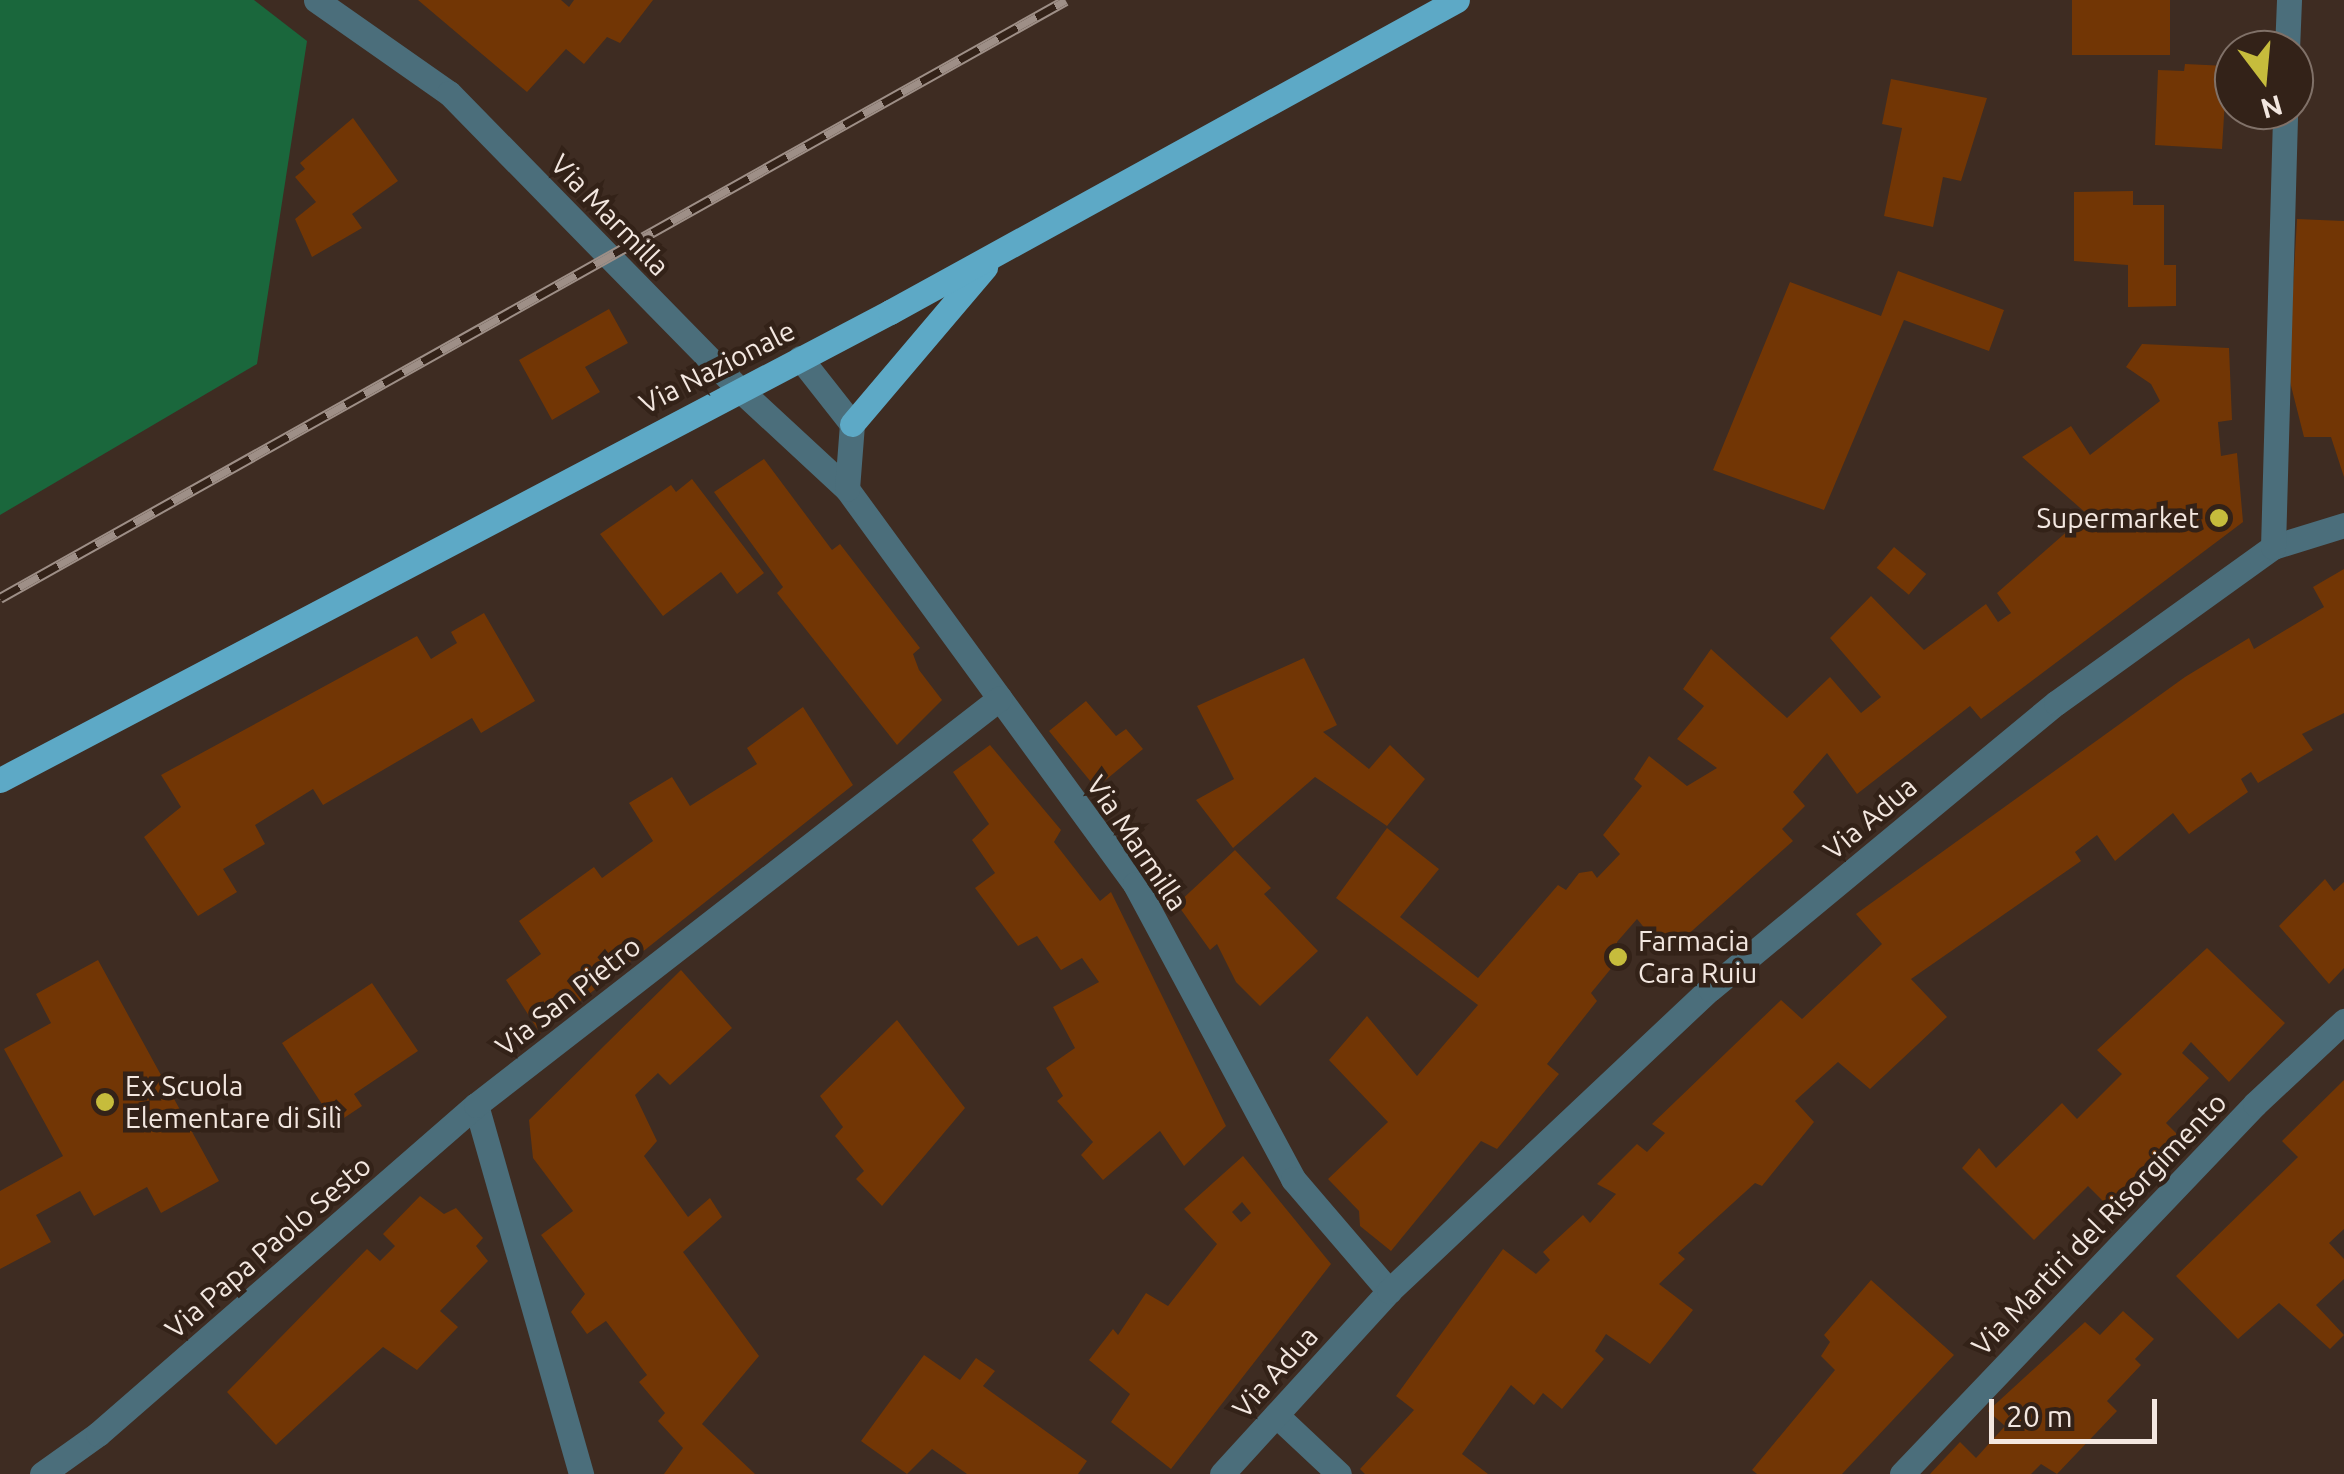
<!DOCTYPE html>
<html>
<head>
<meta charset="utf-8">
<style>
  body { margin:0 }
  #map { position:relative; width:2344px; height:1474px; overflow:hidden; background:#3e2c22; font-family:Ubuntu,sans-serif }
  div>[style] { position:absolute }
  .green>* { inset:0; background:#1a673c }
  .building>* { inset:0; background:#723605; transform-origin:0 0 }
  .minor>* { height:25px; margin:-12.5px; padding:0 12.5px; transform-origin:12.5px; border-radius:12.5px; background:#4b6e7b }
  .major>* { height:25px; margin:-12.5px; padding:0 12.5px; transform-origin:12.5px; border-radius:12.5px; background:#5da9c6 }
  .rail>* { height:11px; margin-top:-5.5px; transform-origin:0; background:repeating-linear-gradient(90deg,#332218 0 22px,#9e8f87 0 44px); box-sizing:border-box; border-block:2px solid #9e8f87 }
  .dots>* { width:28px; height:28px; translate:-50% -50%; box-sizing:border-box; border:5px solid #332218; border-radius:50% }
  span { translate:-50% -50%; white-space:nowrap; text-align:center; line-height:1.15; -webkit-text-stroke:9px #332218; paint-order:stroke }
  .street-label { font-size:28px; color:#f3e7e0 }
  .poi-label { font-size:28px; color:#f3e7e0 }
  .right { translate:-100% -50%; text-align:right }
  .left { translate:0 -50%; text-align:left }
  .north { position:absolute; left:2214px; top:30px; width:100px; height:100px; box-sizing:border-box; background:#332218; border:2px solid #807168; border-radius:50%; rotate:164deg; font-size:28px; font-weight:700; line-height:40px; text-align:center; color:#f3e7e0 }
  .north::after { content:''; display:block; margin:auto; width:35px; height:45px; background:#c6bc3c; clip-path:polygon(50% 0,100% 100%,50% 72%,0 100%) }
  .scale { position:absolute; left:1989px; top:1399px; width:168px; height:45px; box-sizing:border-box; border:5px solid #f3e7e0; border-top:0; padding-left:12px; font-size:30px; line-height:35px; white-space:nowrap; color:#f3e7e0; -webkit-text-stroke:8px #332218; paint-order:stroke }
</style>
</head>
<body>
<div id="map">
  <div class="green">
    <div style="clip-path:polygon(0 0,254px 0,307px 41px,257px 364px,0 515px)"></div>
  </div>
  <div class="building">
    <div style="clip-path:polygon(418px 0,561px 0,569px 7px,574px 0,653px 0,620px 43px,607px 37px,584px 64px,566px 49px,527px 92px)"></div>
    <div style="left:2072px;top:0;width:98px;height:55px"></div>
    <div style="clip-path:polygon(2185px 64px,2227px 66px,2222px 149px,2155px 145px,2158px 70px,2184px 71px)"></div>
    <div style="clip-path:polygon(1891px 79px,1987px 98px,1961px 181px,1943px 177px,1933px 227px,1884px 216px,1902px 128px,1882px 124px)"></div>
    <div style="clip-path:polygon(353px 118px,398px 181px,352px 214px,362px 228px,312px 257px,295px 219px,316px 202px,295px 177px,305px 169px,300px 163px)"></div>
    <div style="clip-path:polygon(2133px 191px,2133px 205px,2164px 205px,2164px 265px,2176px 265px,2176px 306px,2128px 307px,2128px 265px,2074px 261px,2074px 192px)"></div>
    <div style="clip-path:polygon(2297px 219px,2344px 221px,2344px 477px,2331px 437px,2304px 437px,2288px 374px)"></div>
    <div style="clip-path:polygon(1898px 271px,2004px 310px,1989px 351px,1904px 320px,1824px 510px,1713px 470px,1790px 282px,1881px 316px)"></div>
    <div style="clip-path:polygon(609px 309px,628px 343px,585px 367px,600px 392px,552px 420px,519px 360px)"></div>
    <div style="clip-path:polygon(2142px 344px,2229px 348px,2232px 420px,2218px 422px,2221px 456px,2237px 453px,2243px 522px,1981px 719px,1970px 706px,1857px 794px,1827px 753px,1793px 792px,1805px 806px,1782px 829px,1793px 841px,1666px 954px,1637px 919px,1617px 942px,1618px 960px,1591px 993px,1597px 1001px,1547px 1064px,1559px 1074px,1497px 1149px,1481px 1141px,1391px 1251px,1360px 1226px,1359px 1211px,1328px 1179px,1388px 1122px,1329px 1060px,1367px 1016px,1417px 1076px,1478px 1005px,1336px 898px,1387px 828px,1439px 869px,1400px 917px,1478px 978px,1558px 885px,1566px 890px,1579px 873px,1592px 871px,1597px 878px,1620px 854px,1603px 835px,1642px 786px,1634px 779px,1649px 756px,1687px 786px,1717px 768px,1677px 739px,1704px 706px,1683px 689px,1711px 649px,1787px 718px,1830px 677px,1861px 713px,1881px 697px,1830px 638px,1871px 596px,1924px 650px,1986px 604px,1998px 622px,2011px 613px,1997px 593px,2087px 514px,2022px 457px,2071px 426px,2090px 455px,2160px 401px,2151px 384px,2126px 367px)"></div>
    <div style="clip-path:polygon(764px 459px,832px 550px,840px 544px,920px 648px,913px 654px,919px 670px,942px 700px,897px 745px,777px 593px,783px 587px,714px 492px)"></div>
    <div style="clip-path:polygon(692px 479px,764px 573px,737px 594px,721px 572px,663px 616px,600px 534px,671px 485px,676px 492px)"></div>
    <div style="left:1894px;top:547px;width:42px;height:27px;rotate:40deg"></div>
    <div style="clip-path:polygon(2344px 569px,2344px 713px,2302px 734px,2313px 750px,2258px 783px,2251px 772px,2241px 779px,2248px 792px,2189px 834px,2173px 813px,2115px 861px,2097px 835px,2075px 852px,2081px 861px,1911px 979px,1947px 1017px,1870px 1089px,1838px 1062px,1795px 1101px,1814px 1122px,1762px 1186px,1755px 1183px,1678px 1253px,1685px 1259px,1659px 1284px,1693px 1310px,1650px 1364px,1606px 1334px,1595px 1351px,1604px 1359px,1562px 1409px,1543px 1393px,1534px 1405px,1511px 1385px,1462px 1454px,1488px 1474px,1365px 1474px,1360px 1469px,1414px 1410px,1396px 1396px,1503px 1249px,1536px 1274px,1550px 1260px,1543px 1252px,1583px 1215px,1590px 1223px,1616px 1194px,1597px 1184px,1637px 1144px,1647px 1152px,1665px 1133px,1652px 1124px,1781px 1000px,1802px 1019px,1882px 944px,1856px 914px,2185px 677px,2249px 638px,2254px 649px,2324px 607px,2313px 587px)"></div>
    <div style="clip-path:polygon(484px 613px,535px 701px,481px 733px,472px 718px,323px 805px,313px 789px,255px 825px,265px 844px,223px 869px,237px 892px,198px 916px,144px 837px,181px 807px,161px 775px,417px 636px,431px 659px,457px 643px,451px 632px)"></div>
    <div style="clip-path:polygon(1304px 658px,1337px 725px,1323px 732px,1369px 769px,1390px 745px,1425px 779px,1387px 826px,1315px 777px,1233px 848px,1196px 800px,1234px 779px,1197px 706px)"></div>
    <div style="clip-path:polygon(1086px 701px,1116px 736px,1126px 729px,1143px 749px,1096px 788px,1049px 731px)"></div>
    <div style="clip-path:polygon(803px 707px,853px 785px,540px 1033px,506px 980px,541px 954px,519px 921px,594px 867px,602px 878px,653px 841px,629px 803px,672px 777px,690px 806px,757px 764px,747px 748px)"></div>
    <div style="clip-path:polygon(990px 745px,1061px 830px,1054px 842px,1100px 901px,1111px 892px,1226px 1126px,1184px 1166px,1160px 1131px,1103px 1180px,1081px 1155px,1093px 1142px,1057px 1101px,1063px 1096px,1046px 1068px,1075px 1048px,1053px 1007px,1099px 982px,1082px 958px,1061px 970px,1037px 936px,1018px 946px,975px 888px,995px 873px,972px 840px,989px 824px,953px 772px)"></div>
    <div style="clip-path:polygon(1235px 850px,1271px 888px,1264px 894px,1318px 951px,1260px 1006px,1236px 982px,1217px 944px,1210px 950px,1177px 904px)"></div>
    <div style="clip-path:polygon(2325px 879px,2334px 891px,2344px 882px,2344px 968px,2329px 984px,2279px 926px)"></div>
    <div style="clip-path:polygon(2207px 948px,2285px 1023px,2229px 1082px,2191px 1042px,2182px 1053px,2209px 1078px,2166px 1123px,2177px 1134px,2107px 1205px,2088px 1186px,2034px 1240px,1962px 1168px,1979px 1148px,1996px 1168px,2062px 1103px,2077px 1119px,2122px 1074px,2097px 1050px)"></div>
    <div style="clip-path:polygon(98px 960px,219px 1181px,161px 1213px,147px 1187px,94px 1216px,80px 1191px,36px 1215px,51px 1242px,0 1269px,0 1191px,63px 1156px,4px 1049px,51px 1023px,36px 994px)"></div>
    <div style="clip-path:polygon(681px 970px,732px 1028px,670px 1085px,658px 1073px,635px 1095px,657px 1141px,644px 1156px,688px 1217px,710px 1198px,722px 1217px,683px 1252px,759px 1356px,702px 1424px,755px 1474px,664px 1474px,683px 1448px,658px 1421px,665px 1413px,639px 1382px,647px 1375px,606px 1321px,587px 1334px,571px 1312px,585px 1294px,541px 1235px,573px 1211px,533px 1158px,529px 1120px)"></div>
    <div style="clip-path:polygon(372px 983px,418px 1051px,354px 1094px,362px 1106px,335px 1124px,282px 1043px)"></div>
    <div style="clip-path:polygon(897px 1020px,965px 1108px,882px 1206px,856px 1179px,864px 1171px,835px 1136px,843px 1127px,820px 1096px)"></div>
    <div style="clip-path:polygon(2344px 1080px,2344px 1229px,2329px 1243px,2344px 1259px,2344px 1279px,2316px 1305px,2344px 1335px,2330px 1349px,2279px 1303px,2238px 1339px,2176px 1276px,2298px 1157px,2282px 1141px)"></div>
    <div style="clip-path:polygon(evenodd,1243px 1156px,1331px 1264px,1171px 1469px,1111px 1422px,1130px 1394px,1089px 1360px,1113px 1329px,1118px 1335px,1146px 1293px,1168px 1306px,1217px 1244px,1184px 1209px,1243px 1156px,1242px 1202px,1251px 1213px,1241px 1222px,1232px 1212px,1242px 1202px)"></div>
    <div style="clip-path:polygon(420px 1196px,444px 1214px,456px 1208px,483px 1238px,476px 1246px,488px 1261px,440px 1311px,458px 1327px,417px 1370px,383px 1347px,276px 1445px,227px 1392px,367px 1249px,380px 1261px,395px 1246px,383px 1234px)"></div>
    <div style="clip-path:polygon(1871px 1280px,1954px 1355px,1842px 1474px,1757px 1474px,1752px 1470px,1835px 1370px,1821px 1356px,1830px 1342px,1824px 1335px)"></div>
    <div style="clip-path:polygon(2123px 1311px,2154px 1339px,2135px 1359px,2141px 1365px,2107px 1401px,2117px 1411px,2057px 1474px,2041px 1464px,2031px 1474px,1930px 1474px,1960px 1442px,1976px 1458px,2005px 1426px,1988px 1411px,2085px 1322px,2100px 1335px)"></div>
    <div style="clip-path:polygon(924px 1355px,960px 1380px,976px 1358px,995px 1371px,983px 1386px,1087px 1461px,1078px 1474px,967px 1474px,932px 1449px,907px 1474px,861px 1441px)"></div>
  </div>
  <div class="minor">
    <div style="left:316px;top:0;width:162px;rotate:35deg"></div>
    <div style="left:449px;top:93px;width:413px;rotate:45.6deg"></div>
    <div style="left:738px;top:388px;width:149px;rotate:42.8deg"></div>
    <div style="left:847px;top:489px;width:489px;rotate:53.9deg"></div>
    <div style="left:1135px;top:884px;width:335px;rotate:61.8deg"></div>
    <div style="left:1293px;top:1179px;width:148px;rotate:49.4deg"></div>
    <div style="left:2287px;top:50px;width:50px;rotate:-87.7deg"></div>
    <div style="left:800px;top:358px;width:84px;rotate:51.8deg"></div>
    <div style="left:852px;top:424px;width:65px;rotate:94.4deg"></div>
    <div style="left:2273px;top:547px;width:74px;rotate:-17.2deg"></div>
    <div style="left:476px;top:1105px;width:384px;rotate:74.1deg"></div>
    <div style="left:1276px;top:1415px;width:86px;rotate:43.1deg"></div>
    <div style="left:42px;top:1474px;width:69px;rotate:-35.5deg"></div>
    <div style="left:98px;top:1434px;width:501px;rotate:-41.04deg"></div>
    <div style="left:476px;top:1105px;width:663px;rotate:-37.84deg"></div>
    <div style="left:1222px;top:1474px;width:248px;rotate:-47.6deg"></div>
    <div style="left:1389px;top:1291px;width:441px;rotate:-43.3deg"></div>
    <div style="left:1710px;top:989px;width:449px;rotate:-39.6deg"></div>
    <div style="left:2056px;top:703px;width:267px;rotate:-35.7deg"></div>
    <div style="left:2273px;top:547px;width:437px;rotate:-88.4deg"></div>
    <div style="left:1902px;top:1474px;width:511px;rotate:-46.35deg"></div>
    <div style="left:2255px;top:1104px;width:122px;rotate:-43deg"></div>
  </div>
  <div class="major">
    <div style="left:852px;top:424px;width:206px;rotate:-49.7deg"></div>
    <div style="left:0;top:780px;width:1006px;rotate:-27.74deg"></div>
    <div style="left:890px;top:312px;width:647px;rotate:-28.82deg"></div>
  </div>
  <div class="rail">
    <div style="left:0;top:598px;width:1222px;rotate:-29.29deg"></div>
  </div>
  <div class="dots">
    <div style="left:2219px;top:518px;background:#c6bc3c"></div>
    <div style="left:1618px;top:957px;background:#c6bc3c"></div>
    <div style="left:105px;top:1102px;background:#c6bc3c"></div>
  </div>
  <div class="street-label">
    <span style="left:610px;top:215px;rotate:46deg">Via Marmilla</span>
    <span style="left:717px;top:367px;rotate:-27deg">Via Nazionale</span>
    <span style="left:1870px;top:818px;rotate:-40deg">Via Adua</span>
    <span style="left:1137px;top:843px;rotate:56deg">Via Marmilla</span>
    <span style="left:568px;top:996px;rotate:-38deg">Via San Pietro</span>
    <span style="left:2099px;top:1224px;rotate:-46deg">Via Martiri del Risorgimento</span>
    <span style="left:268px;top:1247px;rotate:-41deg">Via Papa Paolo Sesto</span>
    <span style="left:1275px;top:1372px;rotate:-48deg">Via Adua</span>
  </div>
  <div class="poi-label">
    <span class="right" style="left:2199px;top:518px">Supermarket</span>
    <span class="left" style="left:1638px;top:957px">Farmacia<br>Cara Ruiu</span>
    <span class="left" style="left:125px;top:1102px">Ex Scuola<br>Elementare di Silì</span>
  </div>
  <div class="north">N</div>
  <div class="scale">20 m</div>
</div>
</body>
</html>
